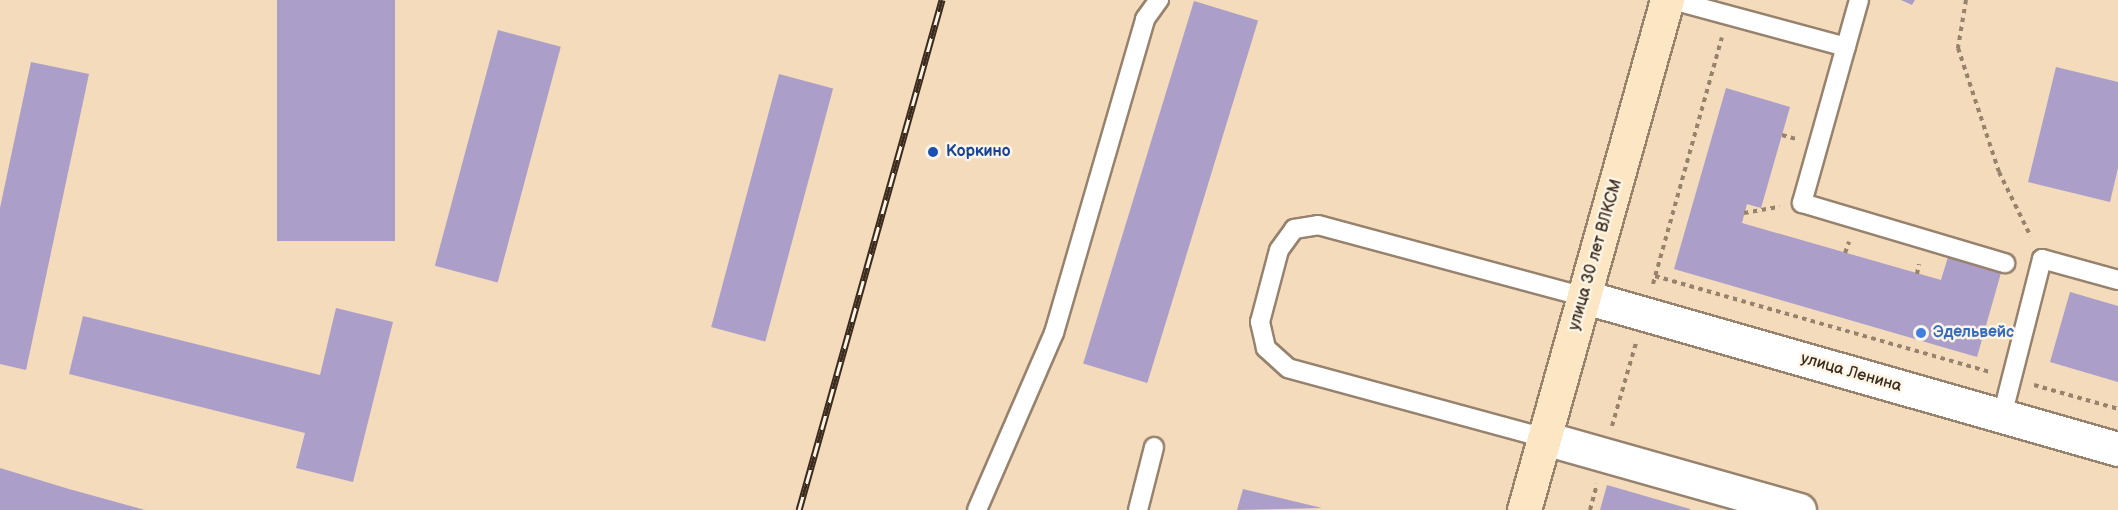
<!DOCTYPE html>
<html>
<head>
<meta charset="utf-8">
<style>
  body { margin:0 }
  #map { position:relative; width:2118px; height:510px; overflow:hidden; background:#f3dbbc; font-family:"Balsamiq Sans",sans-serif }
  div>[style] { position:absolute }
  .building>* { inset:0; background:#ab9ec8; transform-origin:0 0 }
  .path>* { height:4px; margin-top:-2px; transform-origin:0; background:repeating-linear-gradient(90deg,#97826d 0 4.5px,transparent 0 9px) }
  .roads { filter:drop-shadow(2px 0 #97826d) drop-shadow(-2px 0 #97826d) drop-shadow(0 2px #97826d) drop-shadow(0 -2px #97826d) }
  .service>* { height:18px; margin:-9px; padding:0 9px; transform-origin:9px; border-radius:9px; background:#fff }
  .tertiary>* { height:33px; margin:-16.5px; padding:0 16.5px; transform-origin:16.5px; border-radius:16.5px; background:#fff }
  .secondary>* { height:33px; margin:-16.5px; padding:0 16.5px; transform-origin:16.5px; border-radius:16.5px; background:#fce6c4 }
  .rail>* { height:7px; margin-top:-3.5px; transform-origin:0; background:repeating-linear-gradient(90deg,#fcf5e5 0 14px,#3b2a1e 0 28px); box-sizing:border-box; border-block:2px solid #3b2a1e }
  .dots>* { width:16px; height:16px; translate:-50% -50%; box-sizing:border-box; border:3px solid #fcf5e5; border-radius:50% }
  span { translate:-50% -50%; white-space:nowrap; text-align:center; line-height:1.15; -webkit-text-stroke:5px #fcf5e5; paint-order:stroke }
  .transit-label { font-size:16px; color:#164399; font-weight:700 }
  .left { translate:0 -50%; text-align:left }
  .street-label { font-size:16px; color:#3b2a1e }
  .shop-label { font-size:16px; color:#366cbe; font-weight:700 }
</style>
</head>
<body>
<div id="map">
  <div class="building">
    <div style="left:277px;top:0;width:118px;height:241px"></div>
    <div style="clip-path:polygon(1901px 0,1915px 0,1912px 5px)"></div>
    <div style="left:1194px;top:1px;width:67px;height:379px;rotate:17deg"></div>
    <div style="left:498px;top:30px;width:65px;height:244px;rotate:15deg"></div>
    <div style="clip-path:polygon(31px 62px,89px 74px,26px 370px,0 364px,0 208px)"></div>
    <div style="clip-path:polygon(2056px 67px,2118px 82px,2118px 168px,2110px 202px,2028px 182px)"></div>
    <div style="left:779px;top:74px;width:56px;height:262px;rotate:15deg"></div>
    <div style="clip-path:polygon(1726px 88px,1790px 107px,1761px 208px,1747px 204px,1742px 223px,1941px 280px,1948px 257px,2001px 273px,1977px 357px,1674px 269px)"></div>
    <div style="clip-path:polygon(2070px 292px,2118px 306px,2118px 382px,2050px 362px)"></div>
    <div style="clip-path:polygon(336px 308px,393px 322px,353px 482px,296px 468px,305px 433px,69px 374px,83px 316px,320px 375px)"></div>
    <div style="clip-path:polygon(0 468px,69px 489px,145px 510px,0 510px)"></div>
    <div style="clip-path:polygon(1607px 485px,1690px 509px,1690px 510px,1600px 510px)"></div>
    <div style="clip-path:polygon(1243px 489px,1322px 508px,1237px 510px)"></div>
  </div>
  <div class="path">
    <div style="left:1966px;top:0;width:49px;rotate:99.5deg"></div>
    <div style="left:1958px;top:48px;width:131px;rotate:71.7deg"></div>
    <div style="left:1999px;top:172px;width:72px;rotate:63.8deg"></div>
    <div style="left:1782px;top:135px;width:15px;rotate:16deg"></div>
    <div style="left:1744px;top:213px;width:36px;rotate:-10deg"></div>
    <div style="left:1845px;top:253px;width:12px;rotate:-70deg"></div>
    <div style="left:1917px;top:274px;width:10px;rotate:-79deg"></div>
    <div style="left:1655px;top:276px;width:348px;rotate:16deg"></div>
    <div style="left:1653px;top:284px;width:256px;rotate:-74.4deg"></div>
    <div style="left:2034px;top:385px;width:87px;rotate:15.9deg"></div>
    <div style="left:1612px;top:426px;width:86px;rotate:-73.9deg"></div>
    <div style="left:1590px;top:510px;width:27px;rotate:-75deg"></div>
  </div>
  <div class="roads">
    <div class="service">
      <div style="left:1672px;top:0;width:180px;rotate:15.1deg"></div>
      <div style="left:1859px;top:0;width:211px;rotate:105.7deg"></div>
      <div style="left:1802px;top:203px;width:212px;rotate:16.5deg"></div>
      <div style="left:2002px;top:416px;width:162px;rotate:-75.7deg"></div>
      <div style="left:2042px;top:259px;width:79px;rotate:15.4deg"></div>
      <div style="left:1545px;top:438px;width:266px;rotate:-164.8deg"></div>
      <div style="left:1288px;top:368px;width:30px;rotate:-138deg"></div>
      <div style="left:1266px;top:348px;width:27px;rotate:-103deg"></div>
      <div style="left:1260px;top:322px;width:74px;rotate:-75.2deg"></div>
      <div style="left:1279px;top:250px;width:26px;rotate:-54deg"></div>
      <div style="left:1294px;top:229px;width:24px;rotate:-9deg"></div>
      <div style="left:1318px;top:225px;width:277px;rotate:15.1deg"></div>
      <div style="left:977px;top:510px;width:193px;rotate:-66.5deg"></div>
      <div style="left:1054px;top:333px;width:327px;rotate:-73.8deg"></div>
      <div style="left:1145px;top:19px;width:24px;rotate:-54deg"></div>
      <div style="left:1138px;top:510px;width:65px;rotate:-75.7deg"></div>
    </div>
    <div class="tertiary">
      <div style="left:1585px;top:297px;width:554px;rotate:15.92deg"></div>
      <div style="left:1545px;top:438px;width:264px;rotate:15.8deg"></div>
    </div>
    <div class="secondary">
      <div style="left:1524px;top:510px;width:530px;rotate:-74.34deg"></div>
    </div>
  </div>
  <div class="rail">
    <div style="left:799px;top:510px;width:530px;rotate:-74.34deg"></div>
  </div>
  <div class="dots">
    <div style="left:933px;top:152px;background:#1a4fb4"></div>
    <div style="left:1921px;top:333px;background:#3f7fe0"></div>
  </div>
  <div class="transit-label">
    <span class="left" style="left:946px;top:152px">Коркино</span>
  </div>
  <div class="street-label">
    <span style="left:1596px;top:255px;rotate:-74deg">улица 30 лет ВЛКСМ</span>
    <span style="left:1851px;top:373px;rotate:16deg">улица Ленина</span>
  </div>
  <div class="shop-label">
    <span class="left" style="left:1933px;top:333px">Эдельвейс</span>
  </div>
</div>
</body>
</html>
